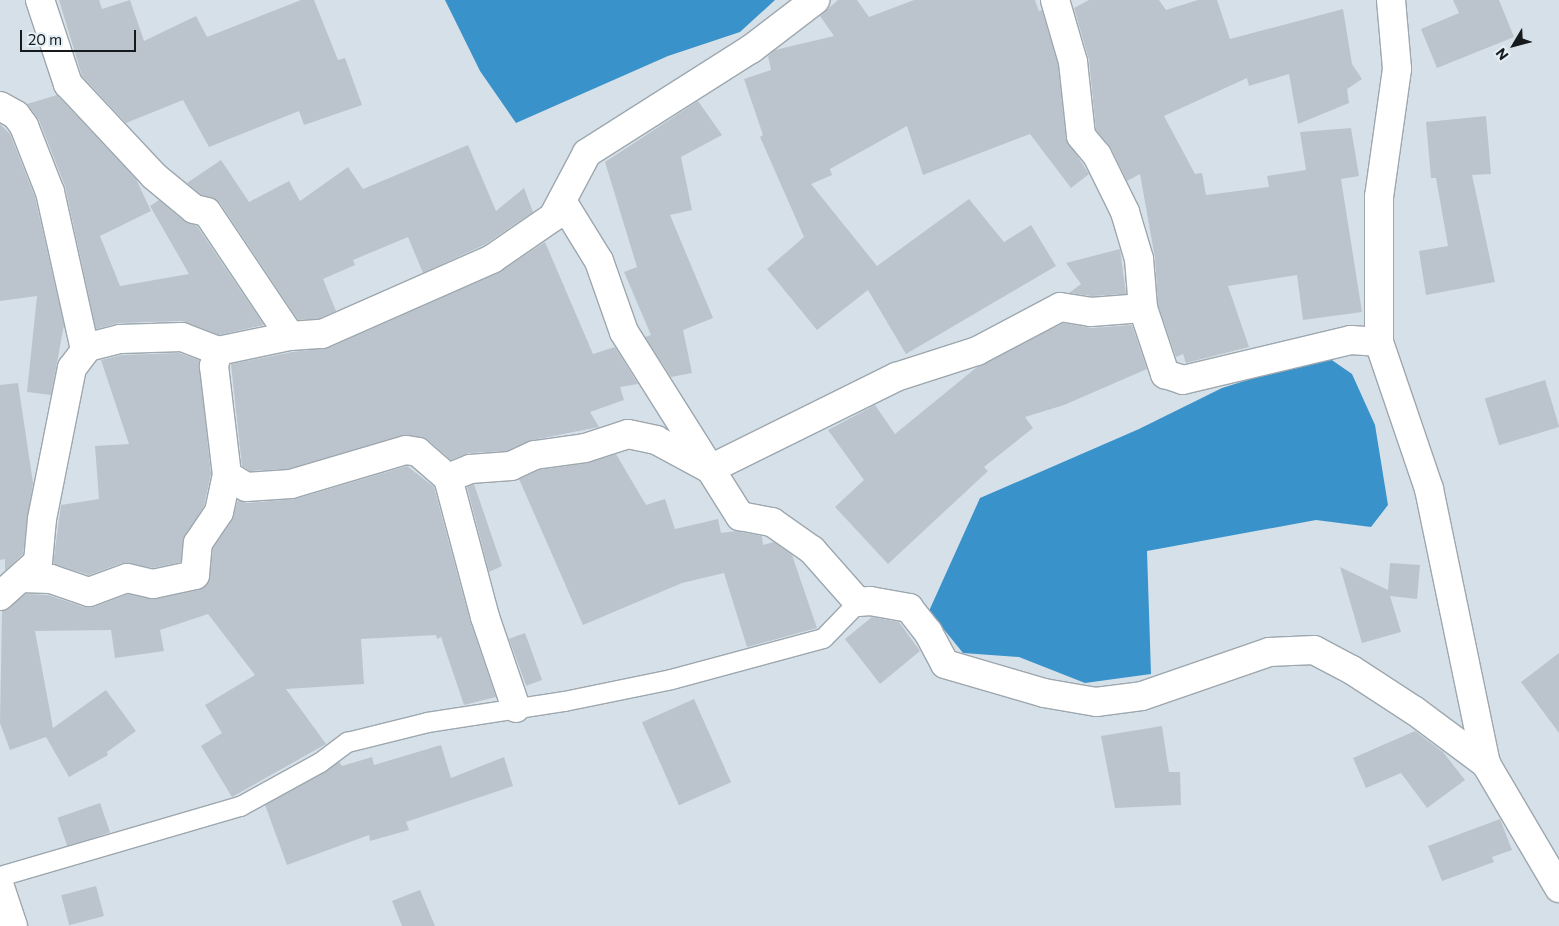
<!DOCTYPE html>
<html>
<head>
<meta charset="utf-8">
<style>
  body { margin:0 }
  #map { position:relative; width:1559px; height:926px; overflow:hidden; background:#d6e0e8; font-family:Commissioner,sans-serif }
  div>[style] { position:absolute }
  .water>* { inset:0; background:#3a92cb }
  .building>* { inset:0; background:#bbc4cc; transform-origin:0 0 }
  .roads { filter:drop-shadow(1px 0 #9da7ae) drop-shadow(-1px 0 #9da7ae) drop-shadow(0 1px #9da7ae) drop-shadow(0 -1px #9da7ae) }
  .lane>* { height:19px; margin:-9.5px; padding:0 9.5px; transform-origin:9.5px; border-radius:9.5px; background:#fff }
  .street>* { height:28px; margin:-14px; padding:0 14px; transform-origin:14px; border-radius:14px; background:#fff }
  span { translate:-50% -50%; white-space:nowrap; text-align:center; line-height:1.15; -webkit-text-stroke:5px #e4eef5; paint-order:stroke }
  .north { position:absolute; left:1489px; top:20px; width:50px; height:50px; -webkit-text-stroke:4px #e4eef5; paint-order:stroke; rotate:233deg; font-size:14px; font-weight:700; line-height:20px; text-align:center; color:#161a1c }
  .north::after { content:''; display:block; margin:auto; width:18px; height:22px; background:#161a1c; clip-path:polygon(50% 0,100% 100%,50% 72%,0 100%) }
  .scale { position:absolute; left:20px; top:30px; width:116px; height:22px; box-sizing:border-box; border:2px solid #161a1c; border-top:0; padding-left:6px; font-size:15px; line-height:18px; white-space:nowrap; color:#161a1c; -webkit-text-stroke:4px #e4eef5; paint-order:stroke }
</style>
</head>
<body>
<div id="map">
  <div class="water">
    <div style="clip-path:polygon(445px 0,775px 0,740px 32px,668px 56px,516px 123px,480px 71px)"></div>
    <div style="clip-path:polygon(1326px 356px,1352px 374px,1375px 425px,1388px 505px,1371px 527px,1316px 520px,1147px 551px,1151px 674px,1085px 683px,1019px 657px,963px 653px,929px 611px,980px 498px,1139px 429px,1222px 388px)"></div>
  </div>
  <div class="building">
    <div style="clip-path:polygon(59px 0,99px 0,102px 9px,130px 0,144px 41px,196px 16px,207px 37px,301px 0,314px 0,338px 60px,345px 58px,362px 105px,304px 125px,299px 111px,209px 147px,183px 100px,126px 123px,82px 76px)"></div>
    <div style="clip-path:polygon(838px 0,857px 0,869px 17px,914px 0,1035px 0,1039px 11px,1042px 10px,1058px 65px,1066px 138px,1089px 174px,1071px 188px,1030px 134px,923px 175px,907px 126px,830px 169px,832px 175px,811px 184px,877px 266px,969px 199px,1004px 242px,1031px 225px,1056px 266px,906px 354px,868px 290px,817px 330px,767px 269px,804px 237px,760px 137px,763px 135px,744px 79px,771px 70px,768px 56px,775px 50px,834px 36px,820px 16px)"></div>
    <div style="clip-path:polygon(1089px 0,1159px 0,1166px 10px,1198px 0,1217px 0,1230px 39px,1343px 9px,1352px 64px,1362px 79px,1347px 89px,1349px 103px,1298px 124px,1289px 74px,1249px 86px,1247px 78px,1164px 116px,1195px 174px,1202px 173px,1206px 195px,1269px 187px,1267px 176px,1306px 170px,1300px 132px,1351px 128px,1359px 176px,1341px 179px,1362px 312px,1303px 320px,1297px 275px,1228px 286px,1249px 347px,1186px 363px,1183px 354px,1176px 357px,1158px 305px,1155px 258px,1140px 174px,1127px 181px,1111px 148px,1096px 130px,1089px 60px,1074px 8px)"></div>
    <div style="clip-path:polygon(1453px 0,1499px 0,1514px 37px,1437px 68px,1421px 29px,1459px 13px)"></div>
    <div style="clip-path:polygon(57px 95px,136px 179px,151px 211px,100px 236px,120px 286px,189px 274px,150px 206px,159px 200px,184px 221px,197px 226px,264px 325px,219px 335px,182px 321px,119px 323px,96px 329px,65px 186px,39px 120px,27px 104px)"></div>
    <div style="clip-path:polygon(698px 101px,722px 135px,681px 157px,692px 210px,670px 215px,713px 318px,683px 330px,692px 373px,671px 377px,645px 337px,651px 335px,624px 272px,637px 267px,605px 162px)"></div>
    <div style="clip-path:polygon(1486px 116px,1491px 174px,1472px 175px,1495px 282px,1426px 295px,1419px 251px,1448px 246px,1436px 178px,1431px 178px,1426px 122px)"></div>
    <div style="clip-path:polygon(0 124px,10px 134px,35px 197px,64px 325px,51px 395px,27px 392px,37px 296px,0 301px)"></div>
    <div style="clip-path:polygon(468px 145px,496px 211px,524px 188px,533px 212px,484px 245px,423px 273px,408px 237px,353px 260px,355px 265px,323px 279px,336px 311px,318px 319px,298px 320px,220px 203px,201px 195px,187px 183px,221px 160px,249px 202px,289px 181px,300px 201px,348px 167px,363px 189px)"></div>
    <div style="clip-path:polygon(545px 242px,593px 354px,615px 347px,638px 384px,620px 387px,624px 400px,590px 412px,599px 427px,533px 440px,507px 451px,469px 453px,451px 460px,428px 440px,408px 435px,288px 469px,250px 471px,242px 466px,231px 364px,292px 352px,328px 348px,498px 273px)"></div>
    <div style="clip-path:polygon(1120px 249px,1126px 294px,1092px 296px,1069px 293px,1081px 284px,1066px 263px)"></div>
    <div style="clip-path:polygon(1063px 323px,1092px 328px,1132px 325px,1147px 369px,1064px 405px,1025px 417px,1033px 428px,984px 467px,988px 471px,888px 564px,835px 507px,864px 480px,828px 430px,875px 405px,895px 434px,977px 367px)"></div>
    <div style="clip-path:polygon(179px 353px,199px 360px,211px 474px,204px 506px,183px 541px,181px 562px,153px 568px,122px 563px,89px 575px,53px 564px,61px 505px,99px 499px,95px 446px,129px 444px,101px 360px,122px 355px)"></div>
    <div style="left:1545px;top:380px;width:49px;height:63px;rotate:73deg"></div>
    <div style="clip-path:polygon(18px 383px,33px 483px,23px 554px,5px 571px,5px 559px,0 560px,0 385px)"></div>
    <div style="clip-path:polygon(616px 454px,646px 505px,665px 499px,675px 529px,718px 519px,721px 533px,736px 531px,762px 536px,763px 545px,774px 542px,792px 555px,817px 628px,747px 647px,724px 573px,682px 583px,583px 625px,519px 479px,539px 470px,587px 463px)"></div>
    <div style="clip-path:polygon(407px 466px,434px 487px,470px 621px,496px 697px,464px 705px,441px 637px,437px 639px,436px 635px,361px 639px,364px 684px,286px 689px,326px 744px,232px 797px,201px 746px,222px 733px,205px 705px,255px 675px,208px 614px,160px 630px,164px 651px,115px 658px,111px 630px,35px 631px,53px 728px,106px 690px,136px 731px,107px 752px,108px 755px,69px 777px,46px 737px,10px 750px,0 723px,2px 611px,26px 594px,48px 595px,84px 607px,94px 607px,128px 594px,156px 599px,198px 590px,207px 585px,213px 548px,232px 520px,238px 500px,247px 503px,295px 499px)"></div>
    <div style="clip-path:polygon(474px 484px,502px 566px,489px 572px,467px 487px)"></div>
    <div style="clip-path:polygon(1390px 563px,1420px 565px,1417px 599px,1390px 596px,1401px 632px,1362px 643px,1340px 567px,1388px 590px)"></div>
    <div style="clip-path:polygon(872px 617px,899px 622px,920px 651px,880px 684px,845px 639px)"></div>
    <div style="left:525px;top:633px;width:50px;height:17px;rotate:70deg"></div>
    <div style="clip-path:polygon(1559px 653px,1559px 733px,1521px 682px)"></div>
    <div style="left:694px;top:699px;width:91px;height:57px;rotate:66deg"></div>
    <div style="clip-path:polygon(1162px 726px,1169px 772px,1180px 772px,1181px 805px,1115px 808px,1101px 736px)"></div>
    <div style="clip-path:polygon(1415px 731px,1443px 752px,1465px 780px,1427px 808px,1401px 773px,1366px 788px,1353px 758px)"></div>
    <div style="clip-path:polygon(441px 745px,451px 778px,504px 757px,513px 786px,406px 822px,409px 830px,370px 841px,369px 835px,287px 865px,265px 805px,339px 762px,342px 766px,372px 757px,374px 765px)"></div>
    <div style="left:100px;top:803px;width:31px;height:45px;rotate:71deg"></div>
    <div style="clip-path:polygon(1500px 819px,1512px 850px,1492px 857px,1494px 862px,1442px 881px,1428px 846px)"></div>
    <div style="left:96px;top:886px;width:31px;height:36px;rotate:75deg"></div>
    <div style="clip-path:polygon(420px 890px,435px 926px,402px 926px,392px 901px)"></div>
  </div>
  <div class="roads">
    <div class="lane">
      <div style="left:0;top:876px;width:250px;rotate:-16.3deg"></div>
      <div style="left:240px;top:806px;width:91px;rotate:-28.8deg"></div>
      <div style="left:320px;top:762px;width:34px;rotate:-37deg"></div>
      <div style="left:347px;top:742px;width:82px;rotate:-14deg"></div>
      <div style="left:427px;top:722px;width:139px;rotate:-8.7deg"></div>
      <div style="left:564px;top:701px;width:109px;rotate:-11.6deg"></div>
      <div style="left:671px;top:679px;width:157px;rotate:-15.1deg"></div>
      <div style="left:823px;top:638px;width:50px;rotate:-45.8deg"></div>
    </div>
    <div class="street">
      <div style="left:40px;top:0;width:89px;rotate:71.6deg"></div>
      <div style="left:68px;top:84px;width:126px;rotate:46.9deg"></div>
      <div style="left:154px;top:176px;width:52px;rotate:39.5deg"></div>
      <div style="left:194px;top:209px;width:13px;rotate:13deg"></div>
      <div style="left:207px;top:212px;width:149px;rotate:56.2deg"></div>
      <div style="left:1055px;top:0;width:65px;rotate:73.8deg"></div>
      <div style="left:1073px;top:62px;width:74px;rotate:83.8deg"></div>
      <div style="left:1081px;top:136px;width:25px;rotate:50deg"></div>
      <div style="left:1097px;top:155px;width:64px;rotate:63.8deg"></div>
      <div style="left:1125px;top:212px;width:49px;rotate:73.4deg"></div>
      <div style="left:1139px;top:259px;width:49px;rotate:85.3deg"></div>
      <div style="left:1391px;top:0;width:69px;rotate:85deg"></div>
      <div style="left:1397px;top:69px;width:129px;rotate:98deg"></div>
      <div style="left:1379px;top:197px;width:145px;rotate:90deg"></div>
      <div style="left:1379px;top:342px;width:155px;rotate:71.2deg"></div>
      <div style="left:1429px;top:489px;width:281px;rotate:78.3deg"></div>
      <div style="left:1486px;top:764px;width:144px;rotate:59.5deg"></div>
      <div style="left:0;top:106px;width:18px;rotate:29deg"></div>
      <div style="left:16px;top:115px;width:14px;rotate:54deg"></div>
      <div style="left:24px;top:126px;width:71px;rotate:68.5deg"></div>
      <div style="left:50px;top:192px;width:162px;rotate:77.5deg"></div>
      <div style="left:562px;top:201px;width:70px;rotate:58.3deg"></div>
      <div style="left:599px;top:261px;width:75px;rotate:70.6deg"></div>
      <div style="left:624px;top:332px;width:218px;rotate:57.8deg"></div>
      <div style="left:740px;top:516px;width:33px;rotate:11deg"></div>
      <div style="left:772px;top:522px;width:49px;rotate:35deg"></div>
      <div style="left:812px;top:550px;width:69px;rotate:48.5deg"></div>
      <div style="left:858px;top:602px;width:12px;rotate:-5deg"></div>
      <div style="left:870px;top:601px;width:40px;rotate:10deg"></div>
      <div style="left:909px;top:608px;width:31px;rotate:52deg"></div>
      <div style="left:928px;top:632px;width:36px;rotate:62deg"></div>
      <div style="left:945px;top:664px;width:103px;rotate:16.3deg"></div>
      <div style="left:1044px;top:693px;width:53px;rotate:9.8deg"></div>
      <div style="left:1096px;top:702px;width:46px;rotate:-7.4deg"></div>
      <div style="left:1142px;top:696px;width:134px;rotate:-19.1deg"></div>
      <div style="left:1269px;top:652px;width:45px;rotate:-2.5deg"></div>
      <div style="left:1314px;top:650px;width:43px;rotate:27.8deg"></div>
      <div style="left:1352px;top:670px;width:75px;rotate:33.1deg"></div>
      <div style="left:1415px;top:711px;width:89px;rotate:36.7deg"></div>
      <div style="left:218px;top:351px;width:16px;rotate:105deg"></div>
      <div style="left:214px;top:366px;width:110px;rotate:83.2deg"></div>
      <div style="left:227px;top:475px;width:22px;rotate:32deg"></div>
      <div style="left:246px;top:487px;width:45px;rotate:-3.8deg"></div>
      <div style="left:291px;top:484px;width:120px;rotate:-16.5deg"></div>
      <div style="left:406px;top:450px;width:12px;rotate:9deg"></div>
      <div style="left:418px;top:452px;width:40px;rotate:41deg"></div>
      <div style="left:448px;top:478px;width:24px;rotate:-22deg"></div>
      <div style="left:470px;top:469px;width:41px;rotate:-4.2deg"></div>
      <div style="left:511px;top:466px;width:26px;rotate:-25deg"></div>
      <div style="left:535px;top:455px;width:50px;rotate:-8deg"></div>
      <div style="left:585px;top:448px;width:45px;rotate:-18deg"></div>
      <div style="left:628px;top:434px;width:29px;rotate:12deg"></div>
      <div style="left:656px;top:440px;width:61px;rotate:28.2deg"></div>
      <div style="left:710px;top:469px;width:208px;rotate:-26.3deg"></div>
      <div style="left:896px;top:377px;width:85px;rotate:-17.8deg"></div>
      <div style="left:977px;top:351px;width:94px;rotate:-27.9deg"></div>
      <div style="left:1060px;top:307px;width:31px;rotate:9deg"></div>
      <div style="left:1091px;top:312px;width:52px;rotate:-4.4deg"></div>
      <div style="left:1143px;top:308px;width:70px;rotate:71.6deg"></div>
      <div style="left:1165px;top:374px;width:19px;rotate:18deg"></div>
      <div style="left:1183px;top:380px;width:173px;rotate:-13.4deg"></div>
      <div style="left:1351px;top:340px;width:28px;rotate:4deg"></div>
      <div style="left:448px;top:478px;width:144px;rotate:75.1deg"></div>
      <div style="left:485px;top:617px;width:96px;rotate:71.2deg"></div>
      <div style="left:21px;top:578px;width:30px;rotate:2deg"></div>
      <div style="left:51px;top:579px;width:40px;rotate:18.9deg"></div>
      <div style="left:89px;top:592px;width:40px;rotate:-20.2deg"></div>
      <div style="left:127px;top:578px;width:27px;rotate:13deg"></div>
      <div style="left:153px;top:584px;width:43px;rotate:-12.1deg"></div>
      <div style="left:195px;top:575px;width:32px;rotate:-85deg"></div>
      <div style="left:198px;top:543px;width:37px;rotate:-56deg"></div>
      <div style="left:219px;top:512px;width:38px;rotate:-78deg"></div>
      <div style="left:0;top:596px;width:51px;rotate:-41.8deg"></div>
      <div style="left:38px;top:562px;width:43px;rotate:-84.7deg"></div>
      <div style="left:42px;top:519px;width:154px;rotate:-78.8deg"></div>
      <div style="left:72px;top:368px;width:26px;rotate:-53deg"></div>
      <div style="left:88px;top:347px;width:33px;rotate:-14deg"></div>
      <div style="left:120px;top:339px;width:62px;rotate:-1.8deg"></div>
      <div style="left:182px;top:337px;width:39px;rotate:21deg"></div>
      <div style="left:218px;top:351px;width:74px;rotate:-11.8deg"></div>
      <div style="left:290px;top:336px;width:32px;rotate:-4deg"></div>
      <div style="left:322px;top:334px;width:186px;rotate:-23.8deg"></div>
      <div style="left:492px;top:259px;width:74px;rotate:-34.5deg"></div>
      <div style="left:553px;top:217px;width:72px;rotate:-62deg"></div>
      <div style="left:587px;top:153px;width:194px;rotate:-32.4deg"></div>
      <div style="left:751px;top:49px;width:81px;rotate:-37.4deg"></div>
      <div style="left:0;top:887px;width:41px;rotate:71.6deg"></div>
    </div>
  </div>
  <div class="north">N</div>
  <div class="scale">20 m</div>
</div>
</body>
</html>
